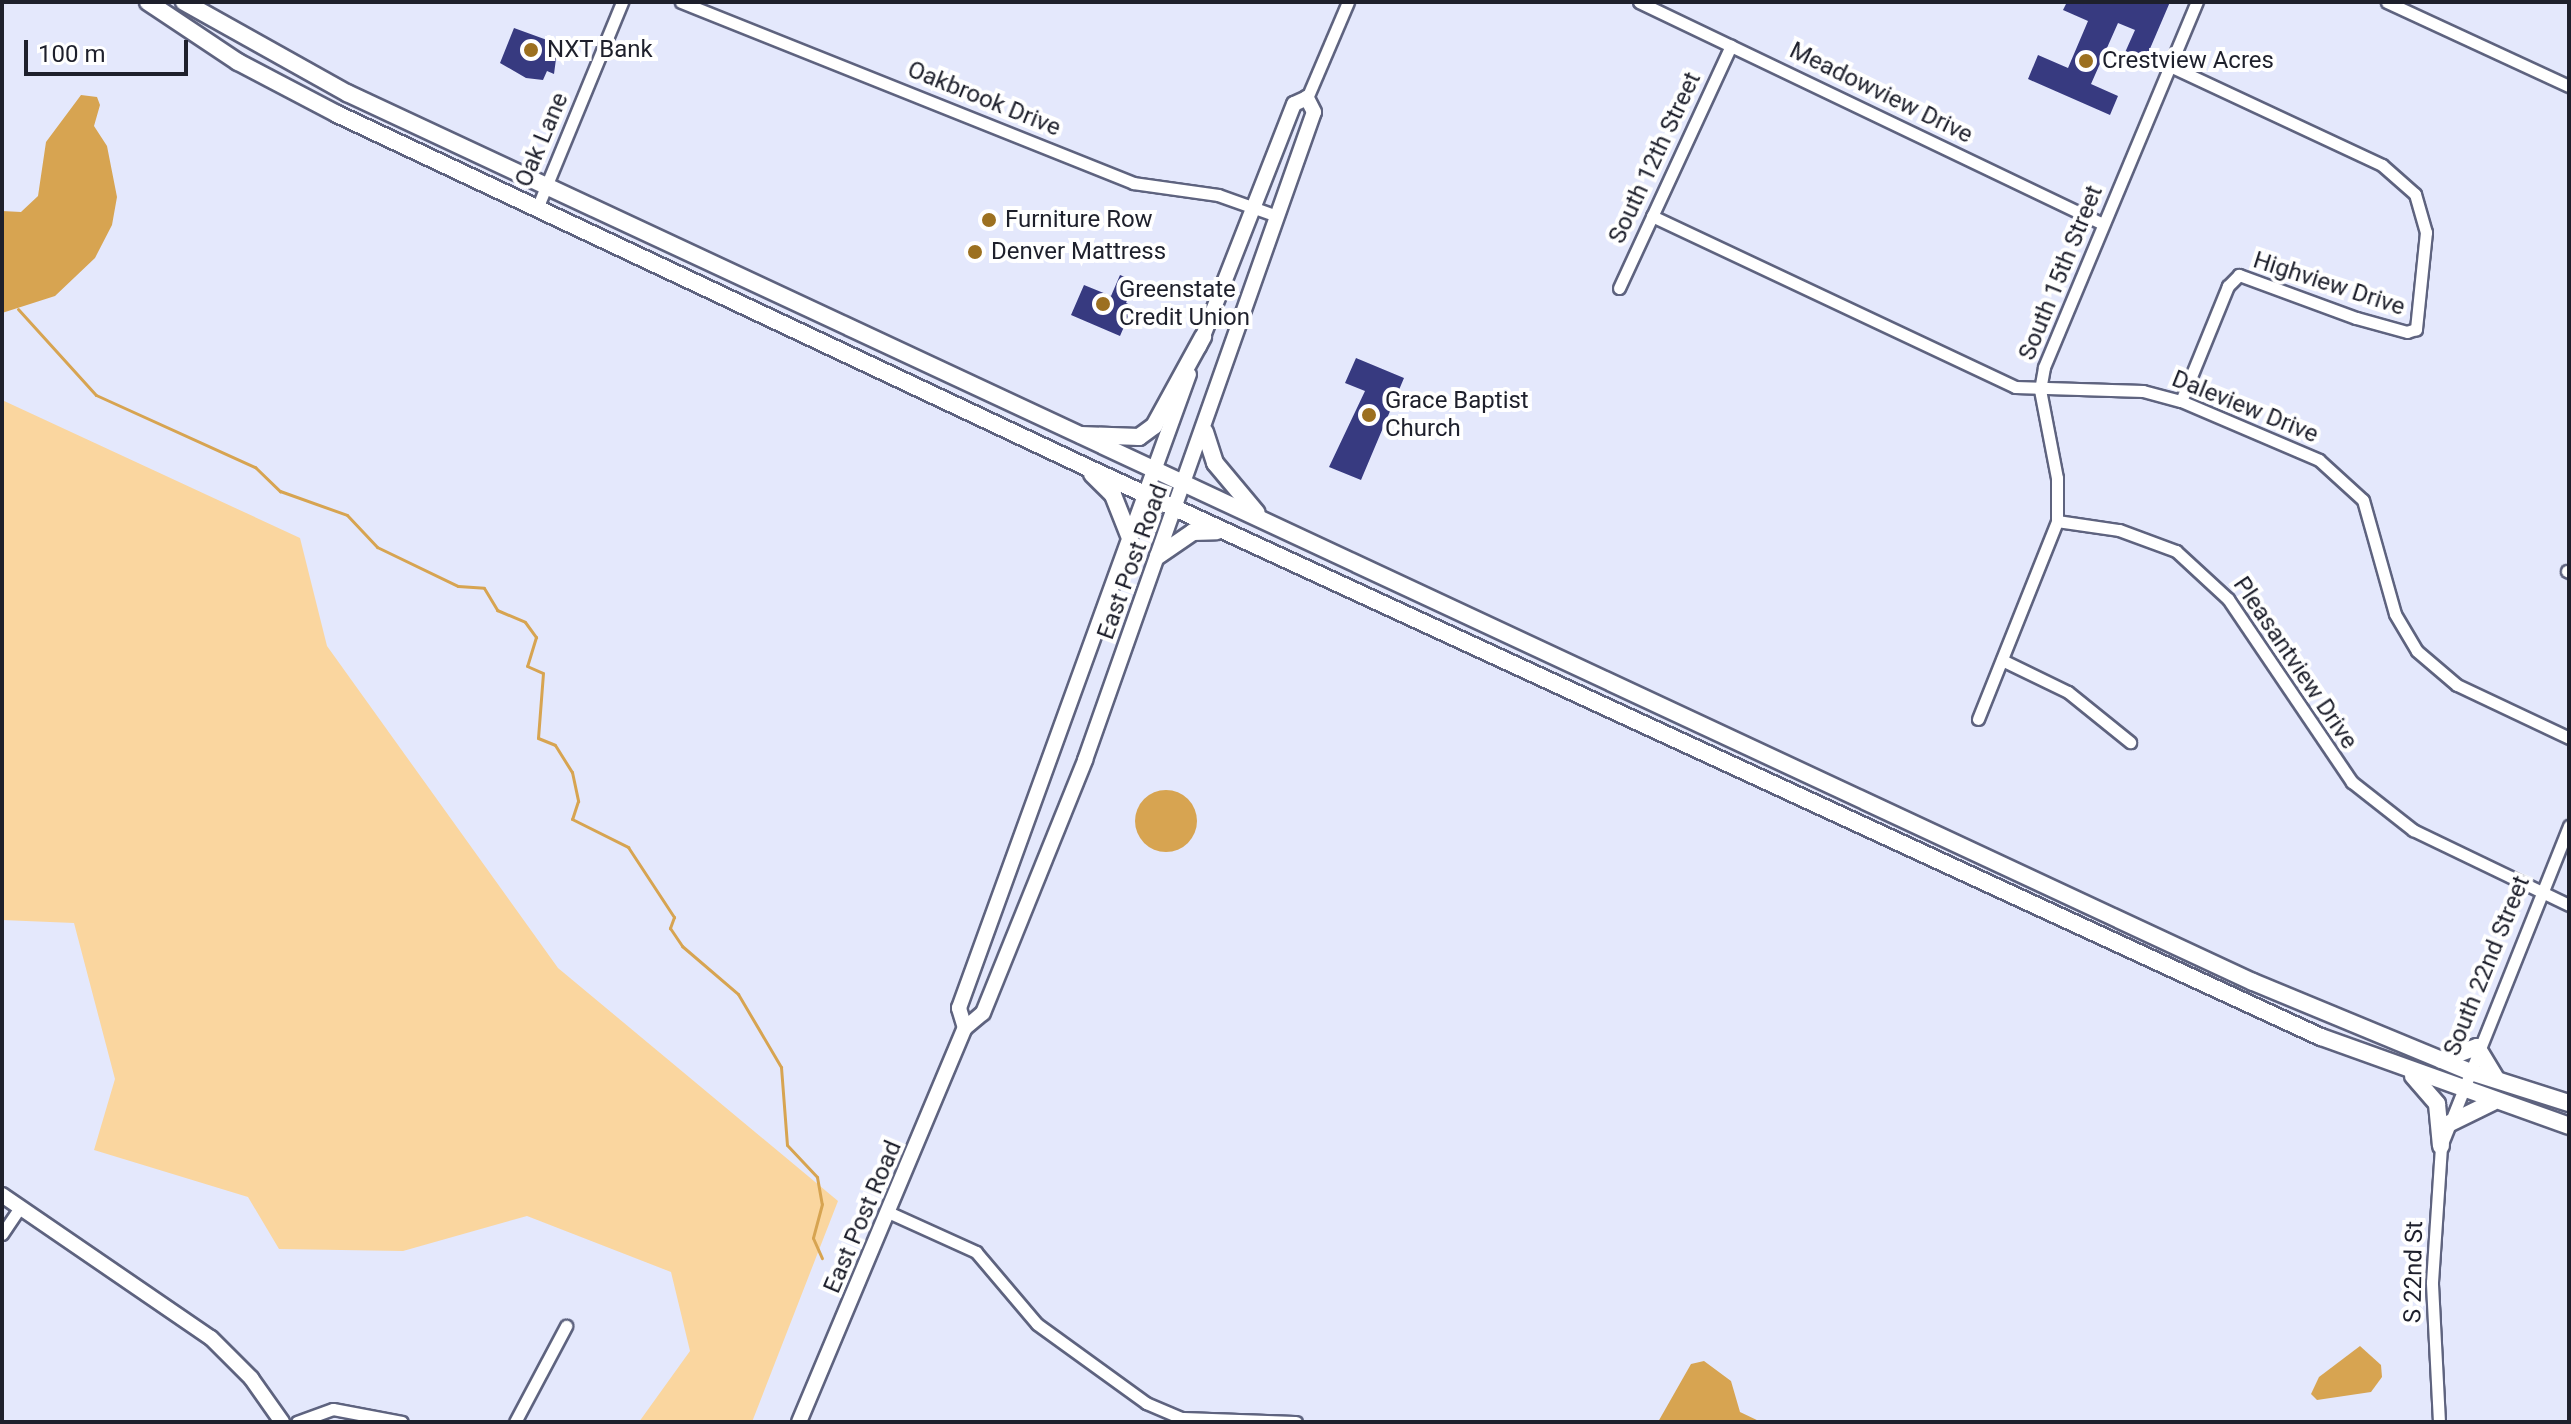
<!DOCTYPE html>
<html>
<head>
<meta charset="utf-8">
<style>
  body { margin:0 }
  #map { position:relative; width:2571px; height:1424px; overflow:hidden; background:#e4e8fc; font-family:Roboto,sans-serif }
  div>[style] { position:absolute }
  .green>* { inset:0; background:#fad69f }
  .water>* { inset:0; background:#d7a451 }
  .round { border-radius:50% }
  .stream>* { height:3px; margin:-1.5px; padding:0 1.5px; transform-origin:1.5px; border-radius:1.5px; background:#d7a451 }
  .building>* { inset:0; background:#373a80 }
  .roads { filter:drop-shadow(2px 0 #5e637f) drop-shadow(-2px 0 #5e637f) drop-shadow(0 2px #5e637f) drop-shadow(0 -2px #5e637f) }
  .minor>* { height:11px; margin:-5.5px; padding:0 5.5px; transform-origin:5.5px; border-radius:5.5px; background:#fff }
  .major>* { height:14px; margin:-7px; padding:0 7px; transform-origin:7px; border-radius:7px; background:#fff }
  .highway>* { height:16px; margin:-8px; padding:0 8px; transform-origin:8px; border-radius:8px; background:#fff }
  .dots>* { width:22px; height:22px; translate:-50% -50%; box-sizing:border-box; border:4px solid #fff; border-radius:50% }
  span { translate:-50% -50%; white-space:nowrap; text-align:center; line-height:1.15; -webkit-text-stroke:8px #fff; paint-order:stroke }
  .poi-label { font-size:24px; color:#1e202c }
  .left { translate:0 -50%; text-align:left }
  .street-label { font-size:24px; color:#1e202c }
  .frame { position:absolute; inset:0; border:4px solid #1e202c; pointer-events:none }
  .scale { position:absolute; left:24px; top:40px; width:164px; height:36px; box-sizing:border-box; border:4px solid #1e202c; border-top:0; padding-left:10px; font-size:24px; line-height:28px; white-space:nowrap; color:#1e202c; -webkit-text-stroke:6px #fff; paint-order:stroke }
</style>
</head>
<body>
<div id="map">
  <div class="green">
    <div style="clip-path:polygon(2px 400px,300px 538px,327px 646px,558px 968px,838px 1201px,752px 1422px,639px 1422px,690px 1351px,671px 1272px,527px 1216px,403px 1251px,279px 1249px,248px 1197px,94px 1150px,115px 1079px,74px 923px,2px 920px)"></div>
  </div>
  <div class="water">
    <div style="clip-path:polygon(81px 95px,97px 97px,100px 105px,94px 126px,107px 146px,117px 197px,112px 225px,95px 258px,55px 296px,2px 313px,2px 211px,21px 212px,38px 196px,46px 142px)"></div>
    <div class="round" style="left:1135px;top:790px;width:62px;height:62px"></div>
    <div style="clip-path:polygon(2360px 1346px,2381px 1365px,2382px 1377px,2371px 1392px,2317px 1400px,2311px 1394px,2319px 1377px)"></div>
    <div style="clip-path:polygon(1704px 1361px,1731px 1381px,1740px 1412px,1761px 1422px,1658px 1422px,1691px 1364px)"></div>
  </div>
  <div class="stream">
    <div style="left:18px;top:309px;width:116px;rotate:47.8deg"></div>
    <div style="left:96px;top:395px;width:175px;rotate:24.4deg"></div>
    <div style="left:255px;top:467px;width:35px;rotate:44deg"></div>
    <div style="left:280px;top:491px;width:71px;rotate:19.7deg"></div>
    <div style="left:347px;top:515px;width:44px;rotate:46.8deg"></div>
    <div style="left:377px;top:547px;width:90px;rotate:25.7deg"></div>
    <div style="left:458px;top:586px;width:26px;rotate:4deg"></div>
    <div style="left:484px;top:588px;width:26px;rotate:59deg"></div>
    <div style="left:497px;top:610px;width:30px;rotate:23deg"></div>
    <div style="left:525px;top:622px;width:19px;rotate:54deg"></div>
    <div style="left:536px;top:637px;width:30px;rotate:107deg"></div>
    <div style="left:527px;top:666px;width:17px;rotate:24deg"></div>
    <div style="left:543px;top:673px;width:65px;rotate:94.4deg"></div>
    <div style="left:538px;top:738px;width:18px;rotate:22deg"></div>
    <div style="left:555px;top:745px;width:32px;rotate:58deg"></div>
    <div style="left:572px;top:772px;width:30px;rotate:78deg"></div>
    <div style="left:578px;top:801px;width:19px;rotate:108deg"></div>
    <div style="left:572px;top:819px;width:63px;rotate:26.6deg"></div>
    <div style="left:628px;top:847px;width:84px;rotate:56.7deg"></div>
    <div style="left:674px;top:917px;width:12px;rotate:110deg"></div>
    <div style="left:670px;top:928px;width:22px;rotate:56deg"></div>
    <div style="left:682px;top:946px;width:74px;rotate:40.6deg"></div>
    <div style="left:738px;top:994px;width:85px;rotate:59.5deg"></div>
    <div style="left:781px;top:1067px;width:78px;rotate:85.6deg"></div>
    <div style="left:787px;top:1145px;width:44px;rotate:46.8deg"></div>
    <div style="left:817px;top:1177px;width:27px;rotate:80deg"></div>
    <div style="left:822px;top:1204px;width:35px;rotate:105deg"></div>
    <div style="left:813px;top:1238px;width:22px;rotate:66deg"></div>
  </div>
  <div class="building">
    <div style="clip-path:polygon(2067px 2px,2170px 2px,2143px 65px,2123px 57px,2135px 30px,2118px 23px,2091px 84px,2118px 96px,2110px 115px,2028px 79px,2038px 55px,2068px 68px,2088px 21px,2063px 10px)"></div>
    <div style="clip-path:polygon(514px 28px,558px 44px,554px 74px,547px 71px,543px 80px,526px 78px,500px 63px)"></div>
    <div style="clip-path:polygon(1120px 275px,1135px 281px,1126px 303px,1133px 306px,1120px 336px,1071px 315px,1084px 285px,1111px 296px)"></div>
    <div style="clip-path:polygon(1356px 358px,1404px 378px,1361px 480px,1329px 467px,1365px 391px,1345px 383px)"></div>
  </div>
  <div class="roads">
    <div class="minor">
      <div style="left:681px;top:2px;width:487px;rotate:21.8deg"></div>
      <div style="left:1133px;top:183px;width:86px;rotate:8deg"></div>
      <div style="left:1218px;top:195px;width:63px;rotate:19.6deg"></div>
      <div style="left:1639px;top:2px;width:514px;rotate:25.57deg"></div>
      <div style="left:2387px;top:2px;width:200px;rotate:24.8deg"></div>
      <div style="left:2170px;top:66px;width:234px;rotate:25deg"></div>
      <div style="left:2382px;top:165px;width:44px;rotate:41.3deg"></div>
      <div style="left:2415px;top:194px;width:40px;rotate:74deg"></div>
      <div style="left:2426px;top:232px;width:98px;rotate:95.9deg"></div>
      <div style="left:2416px;top:329px;width:9px;rotate:162deg"></div>
      <div style="left:2407px;top:332px;width:53px;rotate:-164.6deg"></div>
      <div style="left:2356px;top:318px;width:125px;rotate:-159.8deg"></div>
      <div style="left:2239px;top:275px;width:16px;rotate:135deg"></div>
      <div style="left:2228px;top:286px;width:124px;rotate:112.2deg"></div>
      <div style="left:1307px;top:98px;width:104px;rotate:-66.9deg"></div>
      <div style="left:538px;top:206px;width:221px;rotate:-67.6deg"></div>
      <div style="left:1652px;top:216px;width:401px;rotate:25.2deg"></div>
      <div style="left:2015px;top:387px;width:128px;rotate:1.8deg"></div>
      <div style="left:2143px;top:391px;width:39px;rotate:15deg"></div>
      <div style="left:2181px;top:401px;width:150px;rotate:23.1deg"></div>
      <div style="left:2319px;top:460px;width:59px;rotate:42.3deg"></div>
      <div style="left:2363px;top:500px;width:118px;rotate:74.3deg"></div>
      <div style="left:2395px;top:614px;width:43px;rotate:59.3deg"></div>
      <div style="left:2417px;top:651px;width:52px;rotate:40.4deg"></div>
      <div style="left:2457px;top:685px;width:124px;rotate:25.3deg"></div>
      <div style="left:1619px;top:288px;width:267px;rotate:-65.2deg"></div>
      <div style="left:2057px;top:521px;width:63px;rotate:8.3deg"></div>
      <div style="left:2119px;top:530px;width:61px;rotate:20.2deg"></div>
      <div style="left:2176px;top:551px;width:71px;rotate:42.7deg"></div>
      <div style="left:2228px;top:599px;width:221px;rotate:55.9deg"></div>
      <div style="left:2352px;top:782px;width:78px;rotate:38.2deg"></div>
      <div style="left:2413px;top:830px;width:173px;rotate:25.7deg"></div>
      <div style="left:2567px;top:571px;width:2px;rotate:27deg"></div>
      <div style="left:2002px;top:660px;width:73px;rotate:25.9deg"></div>
      <div style="left:2068px;top:692px;width:80px;rotate:38.9deg"></div>
      <div style="left:1978px;top:719px;width:213px;rotate:-68.2deg"></div>
      <div style="left:2057px;top:521px;width:43px;rotate:-90deg"></div>
      <div style="left:2057px;top:478px;width:90px;rotate:-100.9deg"></div>
      <div style="left:2040px;top:390px;width:23px;rotate:-80deg"></div>
      <div style="left:2044px;top:367px;width:396px;rotate:-67.3deg"></div>
      <div style="left:888px;top:1212px;width:97px;rotate:24.4deg"></div>
      <div style="left:976px;top:1252px;width:94px;rotate:49.7deg"></div>
      <div style="left:1037px;top:1324px;width:135px;rotate:35.9deg"></div>
      <div style="left:1146px;top:1403px;width:39px;rotate:23deg"></div>
      <div style="left:1182px;top:1418px;width:114px;rotate:2deg"></div>
      <div style="left:2px;top:1234px;width:32px;rotate:-56deg"></div>
      <div style="left:297px;top:1422px;width:38px;rotate:-20deg"></div>
      <div style="left:333px;top:1409px;width:70px;rotate:10.7deg"></div>
      <div style="left:515px;top:1422px;width:109px;rotate:-62deg"></div>
      <div style="left:2439px;top:1422px;width:140px;rotate:-92.9deg"></div>
      <div style="left:2432px;top:1282px;width:136px;rotate:-86.2deg"></div>
      <div style="left:2441px;top:1146px;width:345px;rotate:-68.2deg"></div>
    </div>
    <div class="major">
      <div style="left:965px;top:1028px;width:21px;rotate:-107deg"></div>
      <div style="left:959px;top:1008px;width:674px;rotate:-70.06deg"></div>
      <div style="left:2px;top:1195px;width:253px;rotate:34.4deg"></div>
      <div style="left:211px;top:1338px;width:57px;rotate:45deg"></div>
      <div style="left:251px;top:1378px;width:54px;rotate:54.8deg"></div>
      <div style="left:799px;top:1422px;width:428px;rotate:-67.2deg"></div>
      <div style="left:965px;top:1028px;width:23px;rotate:-40deg"></div>
      <div style="left:983px;top:1013px;width:273px;rotate:-68deg"></div>
      <div style="left:1085px;top:760px;width:687px;rotate:-70.54deg"></div>
      <div style="left:1314px;top:112px;width:16px;rotate:-117deg"></div>
      <div style="left:1307px;top:98px;width:14px;rotate:155deg"></div>
      <div style="left:1294px;top:104px;width:261px;rotate:111.4deg"></div>
    </div>
    <div class="highway">
      <div style="left:148px;top:2px;width:108px;rotate:33.7deg"></div>
      <div style="left:238px;top:62px;width:112px;rotate:27.7deg"></div>
      <div style="left:337px;top:114px;width:828px;rotate:25.23deg"></div>
      <div style="left:1086px;top:467px;width:1360px;rotate:24.78deg"></div>
      <div style="left:2321px;top:1037px;width:263px;rotate:19.7deg"></div>
      <div style="left:184px;top:2px;width:187px;rotate:29.2deg"></div>
      <div style="left:347px;top:93px;width:2103px;rotate:25.01deg"></div>
      <div style="left:2253px;top:982px;width:233px;rotate:22.5deg"></div>
      <div style="left:2468px;top:1071px;width:106px;rotate:17.6deg"></div>
      <div style="left:1205px;top:432px;width:33px;rotate:72deg"></div>
      <div style="left:1215px;top:463px;width:65px;rotate:50deg"></div>
      <div style="left:1081px;top:435px;width:58px;rotate:2deg"></div>
      <div style="left:1139px;top:437px;width:19px;rotate:-36deg"></div>
      <div style="left:1154px;top:426px;width:102px;rotate:-61.2deg"></div>
      <div style="left:1092px;top:474px;width:30px;rotate:45deg"></div>
      <div style="left:1113px;top:495px;width:46px;rotate:68.4deg"></div>
      <div style="left:1158px;top:556px;width:42px;rotate:-34.4deg"></div>
      <div style="left:1193px;top:532px;width:24px;rotate:-2deg"></div>
      <div style="left:2441px;top:1060px;width:38px;rotate:-20deg"></div>
      <div style="left:2477px;top:1047px;width:37px;rotate:59deg"></div>
      <div style="left:2413px;top:1076px;width:37px;rotate:49deg"></div>
      <div style="left:2437px;top:1104px;width:42px;rotate:84.6deg"></div>
      <div style="left:2448px;top:1124px;width:50px;rotate:-26.1deg"></div>
    </div>
  </div>
  <div class="dots">
    <div style="left:531px;top:50px;background:#9c7020"></div>
    <div style="left:2086px;top:61px;background:#9c7020"></div>
    <div style="left:989px;top:220px;background:#9c7020"></div>
    <div style="left:975px;top:252px;background:#9c7020"></div>
    <div style="left:1103px;top:304px;background:#9c7020"></div>
    <div style="left:1369px;top:415px;background:#9c7020"></div>
  </div>
  <div class="poi-label">
    <span class="left" style="left:547px;top:50px">NXT Bank</span>
    <span class="left" style="left:2102px;top:61px">Crestview Acres</span>
    <span class="left" style="left:1005px;top:220px">Furniture Row</span>
    <span class="left" style="left:991px;top:252px">Denver Mattress</span>
    <span class="left" style="left:1119px;top:304px">Greenstate<br>Credit Union</span>
    <span class="left" style="left:1385px;top:415px">Grace Baptist<br>Church</span>
  </div>
  <div class="street-label">
    <span style="left:1881px;top:93px;rotate:26deg">Meadowview Drive</span>
    <span style="left:984px;top:99px;rotate:22deg">Oakbrook Drive</span>
    <span style="left:542px;top:140px;rotate:-67deg">Oak Lane</span>
    <span style="left:1655px;top:158px;rotate:-65deg">South 12th Street</span>
    <span style="left:2061px;top:273px;rotate:-68deg">South 15th Street</span>
    <span style="left:2329px;top:284px;rotate:18deg">Highview Drive</span>
    <span style="left:2245px;top:407px;rotate:22deg">Daleview Drive</span>
    <span style="left:1133px;top:562px;rotate:-70deg">East Post Road</span>
    <span style="left:2295px;top:663px;rotate:56deg">Pleasantview Drive</span>
    <span style="left:2487px;top:966px;rotate:-68deg">South 22nd Street</span>
    <span style="left:863px;top:1217px;rotate:-67deg">East Post Road</span>
    <span style="left:2414px;top:1272px;rotate:-89deg">S 22nd St</span>
  </div>
  <div class="frame"></div>
  <div class="scale">100 m</div>
</div>
</body>
</html>
